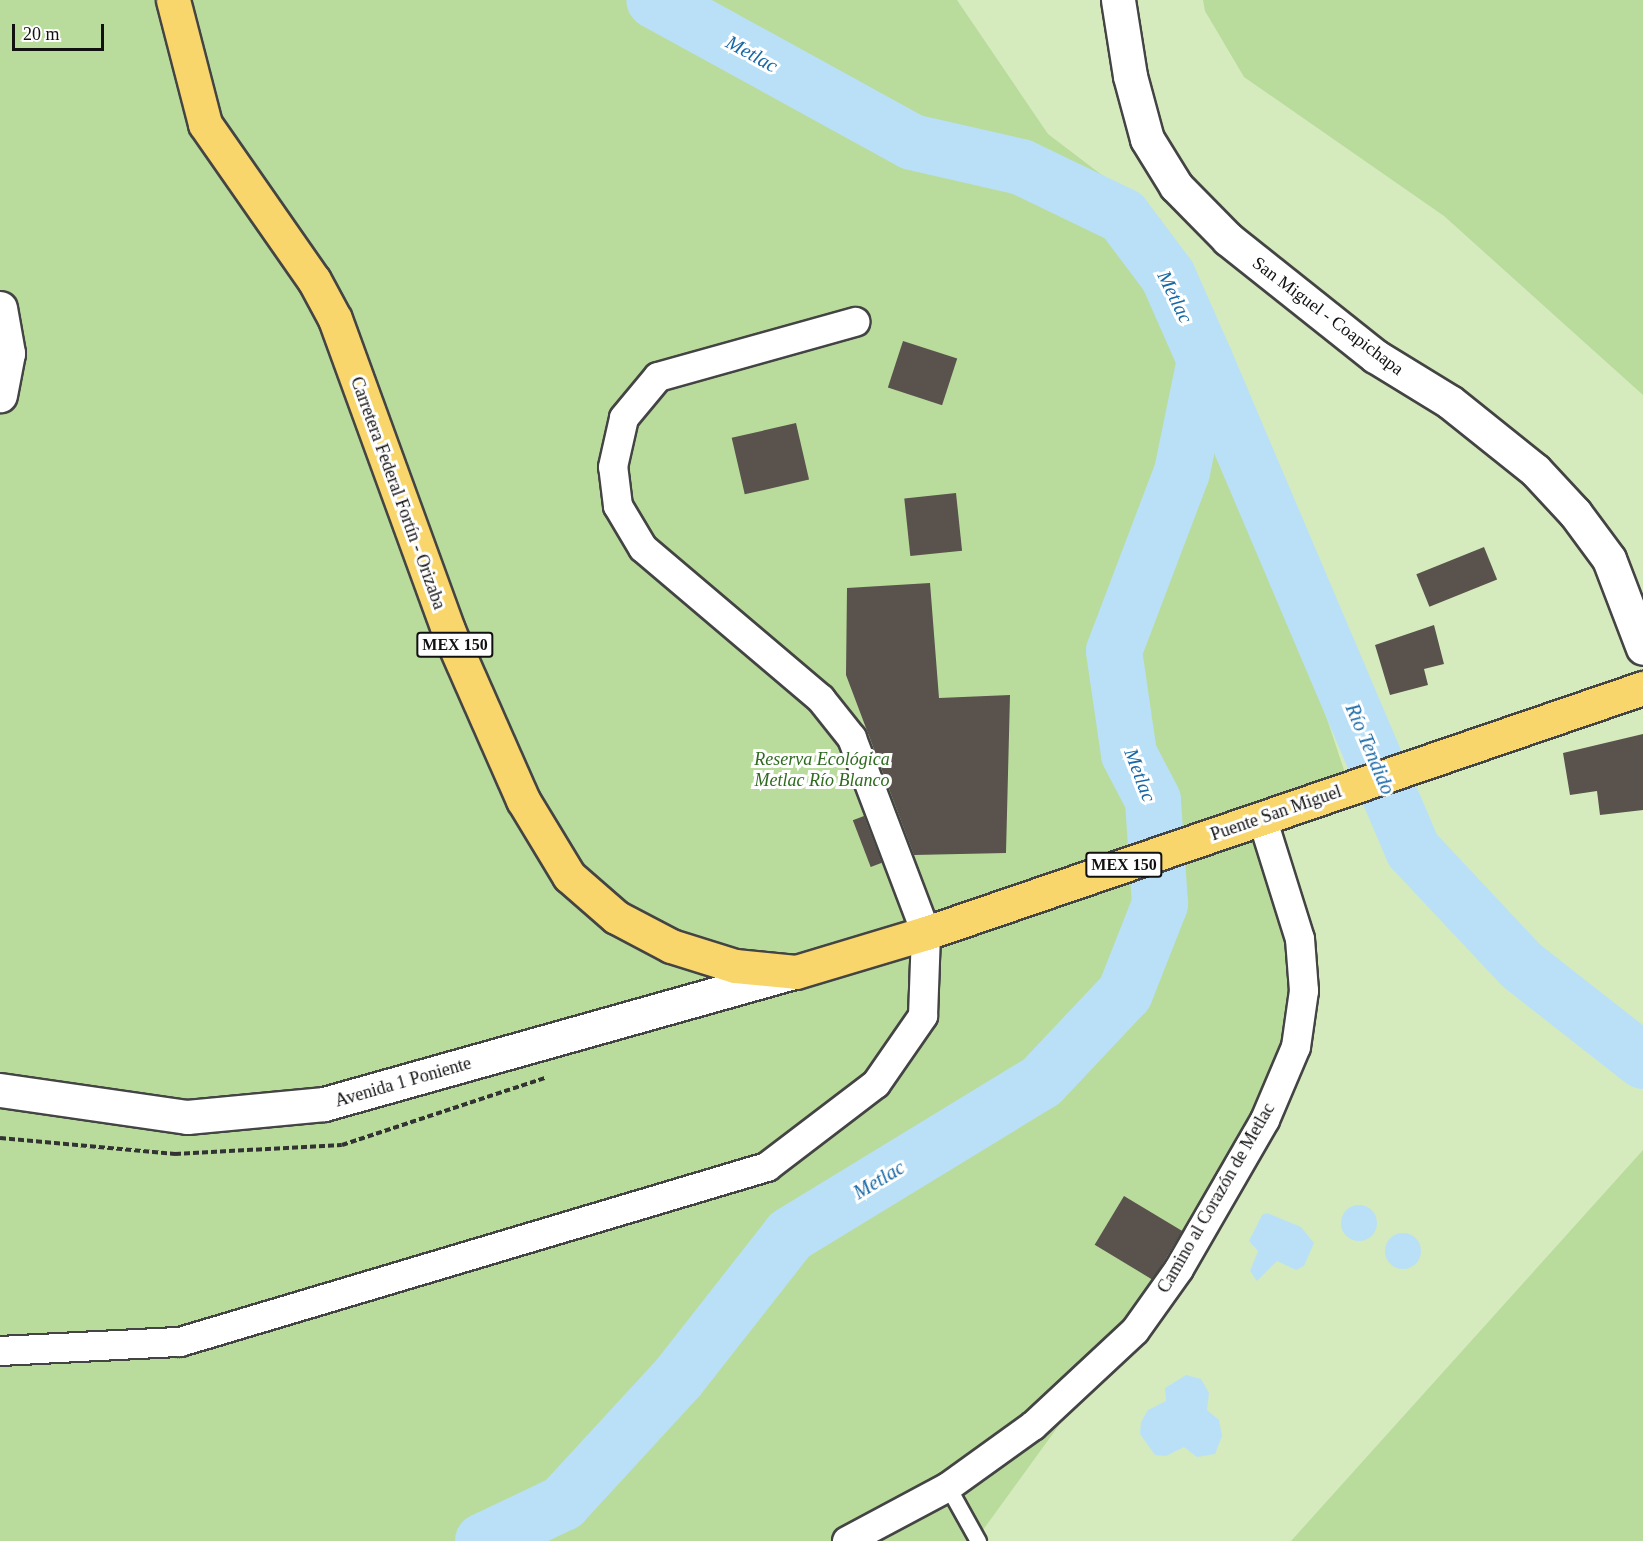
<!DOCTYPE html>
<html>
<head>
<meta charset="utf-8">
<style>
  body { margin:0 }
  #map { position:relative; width:1643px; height:1541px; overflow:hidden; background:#fffdf5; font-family:Georgia,serif }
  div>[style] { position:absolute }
  .green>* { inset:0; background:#d5ebbd; transform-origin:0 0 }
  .forest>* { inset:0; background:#b9dc9c }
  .water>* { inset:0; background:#b9e0f7 }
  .round { border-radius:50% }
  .river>* { height:56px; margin:-28px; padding:0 28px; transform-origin:28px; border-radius:28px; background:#b9e0f7 }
  .building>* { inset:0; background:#5a524d; transform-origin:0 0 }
  .path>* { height:4px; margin-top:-2px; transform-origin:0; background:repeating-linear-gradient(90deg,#333 0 6px,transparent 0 9px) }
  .roads { filter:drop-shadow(2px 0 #444) drop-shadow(-2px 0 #444) drop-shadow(0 2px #444) drop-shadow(0 -2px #444) }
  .service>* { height:15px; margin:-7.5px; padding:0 7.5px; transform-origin:7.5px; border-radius:7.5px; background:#fff }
  .minor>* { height:28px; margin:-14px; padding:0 14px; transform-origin:14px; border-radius:14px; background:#fff }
  .tertiary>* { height:33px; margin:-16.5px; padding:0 16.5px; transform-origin:16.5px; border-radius:16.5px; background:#fff }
  .primary>* { height:33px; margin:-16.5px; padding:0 16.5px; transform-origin:16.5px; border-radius:16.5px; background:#f9d66b }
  span { translate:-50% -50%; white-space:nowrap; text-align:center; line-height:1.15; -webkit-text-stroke:6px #fff; paint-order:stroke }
  .shield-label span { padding:2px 4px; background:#fff; border:2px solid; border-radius:4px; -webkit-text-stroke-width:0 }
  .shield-label { font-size:16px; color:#111; font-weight:700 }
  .street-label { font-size:18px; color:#111 }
  .park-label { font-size:18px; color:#2f6b1f; font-style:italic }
  .water-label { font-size:20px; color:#1768a6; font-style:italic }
  .scale { position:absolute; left:12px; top:24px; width:92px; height:27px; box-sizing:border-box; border:3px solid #111; border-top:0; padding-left:8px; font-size:18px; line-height:21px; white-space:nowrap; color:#111; -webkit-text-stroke:4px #fff; paint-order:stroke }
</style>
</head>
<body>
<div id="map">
  <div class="green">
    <div style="left:0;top:0;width:1643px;height:1541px"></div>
  </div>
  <div class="forest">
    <div style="clip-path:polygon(0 0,957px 0,1048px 134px,1161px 220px,1350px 788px,1263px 818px,1282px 871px,1296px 1047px,1202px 1228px,975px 1541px,0 1541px)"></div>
    <div style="clip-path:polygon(1203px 0,1643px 0,1643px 395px,1444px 216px,1244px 77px,1205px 11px)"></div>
    <div style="clip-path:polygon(1643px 1150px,1643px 1541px,1291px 1541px)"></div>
  </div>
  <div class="water">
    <div class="round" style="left:1341px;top:1205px;width:36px;height:36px"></div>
    <div style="clip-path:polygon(1267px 1213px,1301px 1227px,1314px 1243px,1304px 1266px,1296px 1270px,1277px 1261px,1257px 1281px,1250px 1271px,1258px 1251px,1249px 1241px,1262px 1215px)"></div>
    <div class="round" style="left:1385px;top:1233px;width:36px;height:36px"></div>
    <div style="clip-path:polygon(1186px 1375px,1201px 1379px,1209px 1393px,1207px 1410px,1219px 1420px,1222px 1436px,1215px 1454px,1197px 1457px,1184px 1447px,1166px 1456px,1155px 1455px,1140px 1434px,1141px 1422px,1148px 1410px,1166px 1401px,1165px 1388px)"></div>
  </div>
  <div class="river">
    <div style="left:1205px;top:360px;width:532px;rotate:67deg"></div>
    <div style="left:1413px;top:850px;width:159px;rotate:46.8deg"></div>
    <div style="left:1522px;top:966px;width:154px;rotate:38.1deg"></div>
    <div style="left:483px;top:1541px;width:89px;rotate:-25.4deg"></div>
    <div style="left:563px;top:1503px;width:170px;rotate:-47.4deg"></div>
    <div style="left:678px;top:1378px;width:182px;rotate:-51.9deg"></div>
    <div style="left:790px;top:1235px;width:295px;rotate:-31.4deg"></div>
    <div style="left:1042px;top:1081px;width:121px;rotate:-46.7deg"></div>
    <div style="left:1125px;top:993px;width:96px;rotate:-68.5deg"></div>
    <div style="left:1160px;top:904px;width:104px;rotate:-93.9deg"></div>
    <div style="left:1153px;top:800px;width:52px;rotate:-117.6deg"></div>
    <div style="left:1129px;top:754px;width:104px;rotate:-98.3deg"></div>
    <div style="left:1114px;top:651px;width:191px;rotate:-69.2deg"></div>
    <div style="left:1182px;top:472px;width:114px;rotate:-78.4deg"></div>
    <div style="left:1205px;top:360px;width:92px;rotate:-113.8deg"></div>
    <div style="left:1168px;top:276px;width:75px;rotate:-126.9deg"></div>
    <div style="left:1123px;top:216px;width:113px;rotate:-154.3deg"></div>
    <div style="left:1021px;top:167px;width:112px;rotate:-167.1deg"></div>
    <div style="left:912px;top:142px;width:294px;rotate:-151.2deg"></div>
  </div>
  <div class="building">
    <div style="left:903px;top:341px;width:57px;height:49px;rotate:18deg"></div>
    <div style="left:796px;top:423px;width:58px;height:66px;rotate:77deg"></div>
    <div style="left:956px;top:493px;width:58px;height:52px;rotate:84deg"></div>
    <div style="left:1484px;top:547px;width:35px;height:73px;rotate:68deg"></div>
    <div style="clip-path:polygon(930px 583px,939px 698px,1010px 695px,1006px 853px,914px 855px,846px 675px,847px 588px)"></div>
    <div style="clip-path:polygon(1434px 625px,1444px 664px,1424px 669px,1428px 685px,1390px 695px,1375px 645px)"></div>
    <div style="clip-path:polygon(1643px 734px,1643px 810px,1600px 815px,1597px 791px,1570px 795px,1563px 753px)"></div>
    <div style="left:864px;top:816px;width:50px;height:12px;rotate:69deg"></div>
    <div style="left:1124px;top:1196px;width:68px;height:57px;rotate:31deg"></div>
  </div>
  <div class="path">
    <div style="left:0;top:1138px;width:176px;rotate:5.2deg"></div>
    <div style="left:175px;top:1154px;width:167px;rotate:-3.1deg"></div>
    <div style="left:342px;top:1145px;width:214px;rotate:-18.3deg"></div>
  </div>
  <div class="roads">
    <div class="service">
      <div style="left:948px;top:1487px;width:62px;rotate:60.9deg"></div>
    </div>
    <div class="minor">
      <div style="left:0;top:1351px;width:180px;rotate:-2.9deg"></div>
      <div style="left:180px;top:1342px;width:613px;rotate:-16.6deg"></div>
      <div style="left:767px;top:1167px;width:137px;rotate:-37.3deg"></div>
      <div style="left:876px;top:1084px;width:83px;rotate:-55.3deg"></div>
      <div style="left:923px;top:1016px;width:83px;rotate:-87.9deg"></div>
      <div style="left:926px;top:933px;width:209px;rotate:-110.8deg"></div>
      <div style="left:852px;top:738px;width:50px;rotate:-128.5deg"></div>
      <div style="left:821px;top:699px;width:233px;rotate:-139.7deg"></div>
      <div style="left:643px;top:548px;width:49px;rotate:-120.8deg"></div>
      <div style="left:618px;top:506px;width:39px;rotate:-97deg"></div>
      <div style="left:613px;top:467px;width:50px;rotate:-77.3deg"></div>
      <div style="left:624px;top:418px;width:53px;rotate:-50.3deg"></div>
      <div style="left:658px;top:377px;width:205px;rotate:-15.6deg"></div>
      <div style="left:847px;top:1541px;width:115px;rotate:-28.1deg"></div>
      <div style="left:948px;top:1487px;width:105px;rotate:-35.7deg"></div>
      <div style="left:1033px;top:1426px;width:139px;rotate:-43deg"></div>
      <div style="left:1135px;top:1331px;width:76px;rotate:-54.6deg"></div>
      <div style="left:1179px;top:1269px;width:172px;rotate:-60deg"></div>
      <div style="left:1265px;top:1120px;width:79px;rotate:-67deg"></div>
      <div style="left:1296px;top:1047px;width:57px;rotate:-81.9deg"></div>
      <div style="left:1304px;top:991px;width:52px;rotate:-94.4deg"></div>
      <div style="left:1300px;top:939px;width:127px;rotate:-107.4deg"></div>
    </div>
    <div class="tertiary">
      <div style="left:1118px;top:0;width:77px;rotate:81deg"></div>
      <div style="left:1130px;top:76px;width:65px;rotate:74.9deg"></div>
      <div style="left:1147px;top:139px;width:55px;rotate:58.3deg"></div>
      <div style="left:1176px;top:186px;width:74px;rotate:45.5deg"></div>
      <div style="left:1228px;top:239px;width:188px;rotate:38.5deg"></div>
      <div style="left:1375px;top:356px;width:88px;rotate:31.5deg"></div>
      <div style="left:1450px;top:402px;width:109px;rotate:38.7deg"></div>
      <div style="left:1535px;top:470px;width:59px;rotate:47.1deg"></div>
      <div style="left:1575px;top:513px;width:57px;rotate:53.5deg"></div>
      <div style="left:1609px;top:559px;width:95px;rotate:69.1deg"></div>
      <div style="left:0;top:308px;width:46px;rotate:79.9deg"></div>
      <div style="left:8px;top:353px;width:43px;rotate:100.8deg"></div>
      <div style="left:0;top:1090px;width:189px;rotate:8.2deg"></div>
      <div style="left:187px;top:1117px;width:138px;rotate:-5.4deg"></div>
      <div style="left:324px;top:1104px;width:485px;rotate:-15.7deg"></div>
    </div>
    <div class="primary">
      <div style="left:173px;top:0;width:128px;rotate:75.5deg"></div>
      <div style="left:205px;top:124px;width:190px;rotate:55.1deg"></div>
      <div style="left:314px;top:280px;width:44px;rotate:61.7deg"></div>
      <div style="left:335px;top:319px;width:331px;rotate:70deg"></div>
      <div style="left:448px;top:630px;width:186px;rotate:66.2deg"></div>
      <div style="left:523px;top:800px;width:89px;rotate:58.8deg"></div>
      <div style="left:569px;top:876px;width:62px;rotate:41.1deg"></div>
      <div style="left:616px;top:917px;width:62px;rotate:27.8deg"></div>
      <div style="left:671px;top:946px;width:67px;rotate:17.4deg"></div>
      <div style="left:735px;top:966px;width:61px;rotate:5.6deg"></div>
      <div style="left:796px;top:972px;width:136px;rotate:-16.7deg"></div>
      <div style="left:926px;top:933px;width:758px;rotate:-18.87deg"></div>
    </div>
  </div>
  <div class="shield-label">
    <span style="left:455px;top:645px">MEX 150</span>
    <span style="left:1124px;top:865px">MEX 150</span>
  </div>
  <div class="street-label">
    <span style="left:1328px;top:316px;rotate:37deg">San Miguel - Coapichapa</span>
    <span style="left:398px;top:493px;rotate:70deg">Carretera Federal Fortín - Orizaba</span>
    <span style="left:1276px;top:813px;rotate:-19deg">Puente San Miguel</span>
    <span style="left:403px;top:1082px;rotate:-16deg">Avenida 1 Poniente</span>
    <span style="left:1216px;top:1198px;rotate:-60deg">Camino al Corazón de Metlac</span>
  </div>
  <div class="park-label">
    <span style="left:822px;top:770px">Reserva Ecológica<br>Metlac Río Blanco</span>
  </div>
  <div class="water-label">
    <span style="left:752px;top:54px;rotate:29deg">Metlac</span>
    <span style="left:1175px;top:297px;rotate:64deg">Metlac</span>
    <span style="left:1370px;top:749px;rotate:67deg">Río Tendido</span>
    <span style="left:1140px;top:775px;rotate:69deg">Metlac</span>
    <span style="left:879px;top:1180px;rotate:-31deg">Metlac</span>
  </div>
  <div class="scale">20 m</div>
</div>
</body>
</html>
